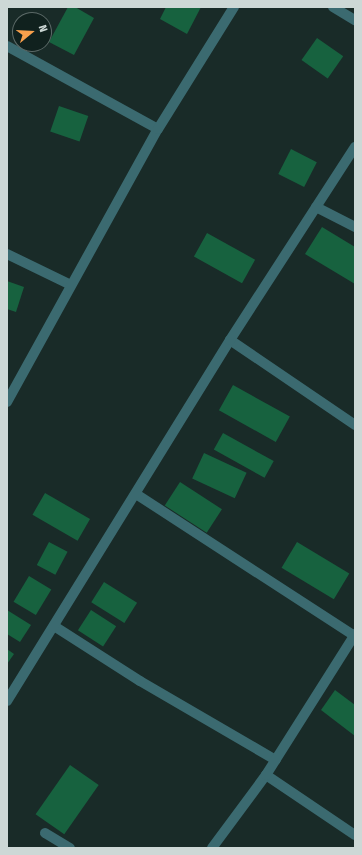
<!DOCTYPE html>
<html>
<head>
<meta charset="utf-8">
<style>
  body { margin:0 }
  #map { position:relative; width:362px; height:855px; overflow:hidden; background:#192b28; font-family:"Fira Sans Condensed",sans-serif }
  div>[style] { position:absolute }
  .building>* { inset:0; background:#17623f; transform-origin:0 0 }
  .minor>* { height:10px; margin:-5px; padding:0 5px; transform-origin:5px; border-radius:5px; background:#3b6a70 }
  .tertiary>* { height:10px; margin:-5px; padding:0 5px; transform-origin:5px; border-radius:5px; background:#3b6a70 }
  span { translate:-50% -50%; white-space:nowrap; text-align:center; line-height:1.15; -webkit-text-stroke:3px #10211e; paint-order:stroke }
  .frame { position:absolute; inset:0; border:8px solid #cdd8d6; pointer-events:none }
  .north { position:absolute; left:12px; top:12px; width:40px; height:40px; box-sizing:border-box; background:#10211e; border:1px solid #5c6a68; border-radius:50%; rotate:72deg; font-size:11px; font-weight:700; line-height:16px; text-align:center; color:#cdd8d6 }
  .north::after { content:''; display:block; margin:auto; width:14px; height:18px; background:#f9a04c; clip-path:polygon(50% 0,100% 100%,50% 72%,0 100%) }
</style>
</head>
<body>
<div id="map">
  <div class="building">
    <div style="clip-path:polygon(68px 7px,75px 7px,94px 18px,74px 55px,49px 42px)"></div>
    <div style="clip-path:polygon(166px 7px,201px 7px,187px 34px,160px 19px)"></div>
    <div style="left:317px;top:38px;width:32px;height:27px;rotate:35deg"></div>
    <div style="left:59px;top:106px;width:31px;height:27px;rotate:19deg"></div>
    <div style="left:291px;top:149px;width:29px;height:28px;rotate:27deg"></div>
    <div style="clip-path:polygon(322px 227px,355px 247px,355px 284px,305px 254px)"></div>
    <div style="left:207px;top:233px;width:55px;height:27px;rotate:29deg"></div>
    <div style="clip-path:polygon(7px 281px,24px 287px,16px 312px,7px 309px)"></div>
    <div style="left:233px;top:385px;width:65px;height:29px;rotate:29deg"></div>
    <div style="left:223px;top:433px;width:58px;height:19px;rotate:29deg"></div>
    <div style="left:204px;top:453px;width:47px;height:28px;rotate:25deg"></div>
    <div style="left:180px;top:482px;width:50px;height:28px;rotate:33deg"></div>
    <div style="left:45px;top:493px;width:52px;height:25px;rotate:30deg"></div>
    <div style="left:49px;top:542px;width:21px;height:26px;rotate:28deg"></div>
    <div style="left:297px;top:542px;width:61px;height:30px;rotate:31deg"></div>
    <div style="left:29px;top:576px;width:26px;height:30px;rotate:31deg"></div>
    <div style="left:104px;top:582px;width:39px;height:24px;rotate:32deg"></div>
    <div style="clip-path:polygon(7px 610px,31px 625px,20px 642px,7px 634px)"></div>
    <div style="left:91px;top:610px;width:30px;height:24px;rotate:33deg"></div>
    <div style="clip-path:polygon(7px 649px,14px 654px,7px 664px)"></div>
    <div style="clip-path:polygon(335px 690px,355px 705px,355px 736px,321px 710px)"></div>
    <div style="left:70px;top:765px;width:35px;height:60px;rotate:35deg"></div>
  </div>
  <div class="minor">
    <div style="left:7px;top:46px;width:172px;rotate:28.8deg"></div>
    <div style="left:316px;top:207px;width:44px;rotate:27.1deg"></div>
    <div style="left:7px;top:254px;width:71px;rotate:25.8deg"></div>
    <div style="left:230px;top:340px;width:151px;rotate:34.2deg"></div>
    <div style="left:7px;top:402px;width:312px;rotate:-61.1deg"></div>
    <div style="left:158px;top:129px;width:144px;rotate:-58.1deg"></div>
    <div style="left:136px;top:494px;width:261px;rotate:33deg"></div>
    <div style="left:54px;top:626px;width:102px;rotate:32.6deg"></div>
    <div style="left:140px;top:681px;width:157px;rotate:30.2deg"></div>
    <div style="left:7px;top:701px;width:424px;rotate:-58.3deg"></div>
    <div style="left:230px;top:340px;width:230px;rotate:-57.1deg"></div>
    <div style="left:266px;top:775px;width:107px;rotate:34deg"></div>
    <div style="left:45px;top:833px;width:29px;rotate:31deg"></div>
    <div style="left:212px;top:848px;width:91px;rotate:-53.5deg"></div>
    <div style="left:266px;top:775px;width:167px;rotate:-57.7deg"></div>
  </div>
  <div class="tertiary">
    <div style="left:333px;top:7px;width:26px;rotate:31deg"></div>
  </div>
  <div class="frame"></div>
  <div class="north">N</div>
</div>
</body>
</html>
